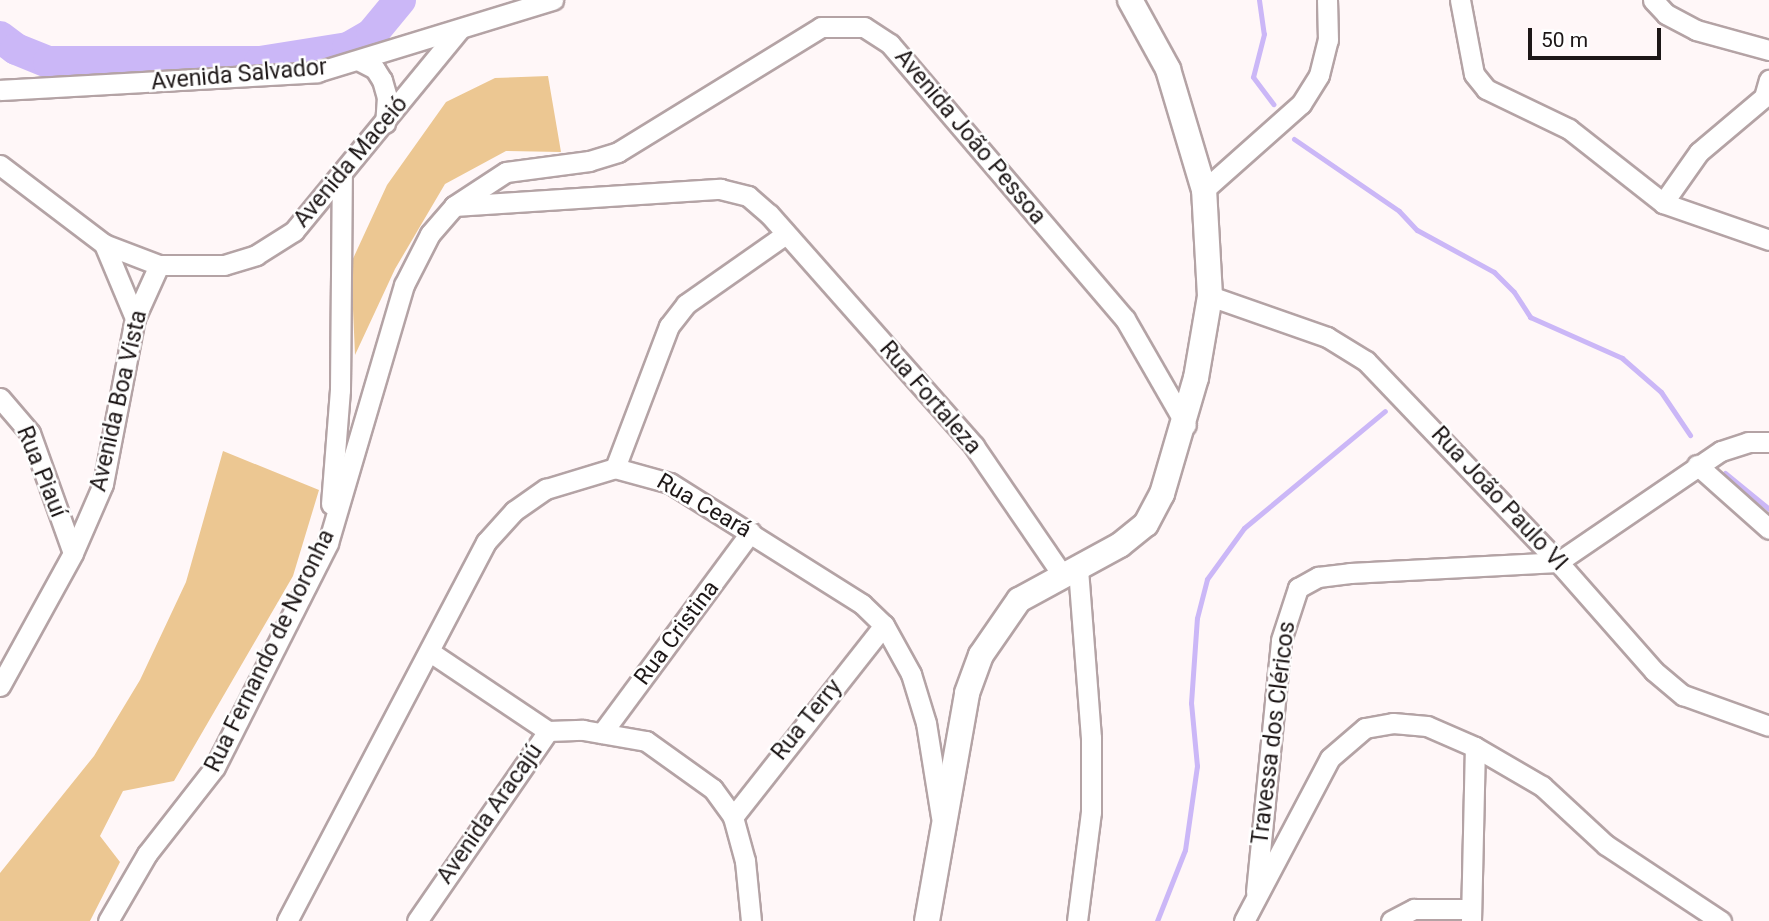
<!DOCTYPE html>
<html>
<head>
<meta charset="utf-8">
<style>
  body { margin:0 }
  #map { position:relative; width:1769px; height:921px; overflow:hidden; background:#fff7f8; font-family:Roboto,sans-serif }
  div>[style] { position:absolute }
  .green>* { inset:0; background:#ecc792 }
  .stream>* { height:5px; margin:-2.5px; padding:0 2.5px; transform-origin:2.5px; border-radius:2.5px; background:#cbb7f7 }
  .river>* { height:32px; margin:-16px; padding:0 16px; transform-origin:16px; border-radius:16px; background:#cbb7f7 }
  .roads { filter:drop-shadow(2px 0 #b4a3a5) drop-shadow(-2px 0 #b4a3a5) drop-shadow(0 2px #b4a3a5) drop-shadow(0 -2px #b4a3a5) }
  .minor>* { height:19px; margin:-9.5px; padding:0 9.5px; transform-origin:9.5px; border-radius:9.5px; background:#fff }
  .tertiary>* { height:24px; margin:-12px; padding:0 12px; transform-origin:12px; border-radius:12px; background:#fff }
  span { translate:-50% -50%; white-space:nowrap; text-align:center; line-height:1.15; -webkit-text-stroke:5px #fff; paint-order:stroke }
  .street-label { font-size:23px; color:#1d1717 }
  .scale { position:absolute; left:1528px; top:28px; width:133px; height:32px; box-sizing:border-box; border:4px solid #1d1717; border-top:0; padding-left:9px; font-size:21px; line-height:24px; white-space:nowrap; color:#1d1717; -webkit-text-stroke:5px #fff; paint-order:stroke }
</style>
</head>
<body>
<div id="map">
  <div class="green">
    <div style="clip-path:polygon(548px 76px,561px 152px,506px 151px,445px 184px,395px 269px,355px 355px,351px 263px,387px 185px,446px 102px,495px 78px)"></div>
    <div style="clip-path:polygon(223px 451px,319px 490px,293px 576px,174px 781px,123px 791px,100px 836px,120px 862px,90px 921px,0 921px,0 873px,94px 756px,140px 680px,186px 582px)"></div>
  </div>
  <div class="stream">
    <div style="left:1259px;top:0;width:34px;rotate:82deg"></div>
    <div style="left:1264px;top:34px;width:44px;rotate:104.3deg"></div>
    <div style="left:1253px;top:77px;width:34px;rotate:53deg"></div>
    <div style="left:1294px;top:139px;width:127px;rotate:34.4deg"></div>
    <div style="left:1399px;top:211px;width:26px;rotate:47deg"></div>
    <div style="left:1417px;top:230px;width:88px;rotate:28.6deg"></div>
    <div style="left:1494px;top:272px;width:28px;rotate:45deg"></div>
    <div style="left:1514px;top:292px;width:30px;rotate:57deg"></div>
    <div style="left:1530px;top:317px;width:101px;rotate:24deg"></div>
    <div style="left:1622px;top:358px;width:52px;rotate:41.1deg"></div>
    <div style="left:1661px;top:392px;width:52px;rotate:56deg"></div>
    <div style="left:1725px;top:473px;width:57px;rotate:39.3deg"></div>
    <div style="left:1157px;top:921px;width:76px;rotate:-68.5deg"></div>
    <div style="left:1185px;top:850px;width:85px;rotate:-81.9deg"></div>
    <div style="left:1197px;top:766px;width:63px;rotate:-95.4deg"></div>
    <div style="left:1191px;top:703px;width:85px;rotate:-86deg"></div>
    <div style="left:1197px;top:618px;width:40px;rotate:-75.6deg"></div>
    <div style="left:1207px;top:579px;width:63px;rotate:-54deg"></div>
    <div style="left:1244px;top:528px;width:183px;rotate:-39.7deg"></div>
  </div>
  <div class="river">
    <div style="left:0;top:37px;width:20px;rotate:37deg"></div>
    <div style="left:16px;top:49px;width:35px;rotate:22deg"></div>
    <div style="left:49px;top:62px;width:211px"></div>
    <div style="left:260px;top:62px;width:89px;rotate:-9deg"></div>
    <div style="left:348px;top:48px;width:28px;rotate:-30deg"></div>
    <div style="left:372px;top:34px;width:44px;rotate:-50.5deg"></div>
  </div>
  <div class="roads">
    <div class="minor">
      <div style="left:1460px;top:0;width:75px;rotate:79.3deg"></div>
      <div style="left:1474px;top:74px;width:19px;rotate:51deg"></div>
      <div style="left:1486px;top:89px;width:92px;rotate:25.7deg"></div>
      <div style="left:1569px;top:129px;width:120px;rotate:38.2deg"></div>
      <div style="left:1663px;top:203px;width:112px;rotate:19.2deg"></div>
      <div style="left:1653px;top:0;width:19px;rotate:47deg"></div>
      <div style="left:1666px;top:14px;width:34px;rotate:28deg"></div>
      <div style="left:1696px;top:30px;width:76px;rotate:15.3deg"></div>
      <div style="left:360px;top:61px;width:17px;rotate:28deg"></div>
      <div style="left:375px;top:69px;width:13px;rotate:58deg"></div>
      <div style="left:382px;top:80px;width:18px;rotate:74deg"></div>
      <div style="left:387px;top:97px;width:26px;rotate:94deg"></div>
      <div style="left:0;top:90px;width:318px;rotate:-3.2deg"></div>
      <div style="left:317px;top:72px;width:247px;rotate:-17deg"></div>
      <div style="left:0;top:165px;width:131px;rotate:37.2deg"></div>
      <div style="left:104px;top:244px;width:59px;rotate:20.9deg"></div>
      <div style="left:159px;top:265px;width:65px"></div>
      <div style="left:224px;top:265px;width:34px;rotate:-17deg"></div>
      <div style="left:256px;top:255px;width:45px;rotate:-32.3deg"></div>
      <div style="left:294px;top:231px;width:261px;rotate:-50.6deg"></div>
      <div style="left:1204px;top:190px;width:130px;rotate:-41.6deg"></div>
      <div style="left:1301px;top:104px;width:34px;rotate:-58deg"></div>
      <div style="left:1319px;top:75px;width:36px;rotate:-76deg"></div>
      <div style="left:1328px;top:40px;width:40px;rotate:-91.4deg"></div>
      <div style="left:1663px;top:203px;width:62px;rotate:-54.8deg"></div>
      <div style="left:1699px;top:152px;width:85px;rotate:-40.2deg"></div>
      <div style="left:1764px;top:97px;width:18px;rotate:-74deg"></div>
      <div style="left:454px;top:206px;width:267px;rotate:-3.7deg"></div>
      <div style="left:720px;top:189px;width:29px;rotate:14deg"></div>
      <div style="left:748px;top:196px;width:28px;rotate:41deg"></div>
      <div style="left:769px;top:214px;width:310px;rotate:48.5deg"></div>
      <div style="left:974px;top:446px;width:154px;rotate:55.6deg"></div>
      <div style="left:104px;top:244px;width:80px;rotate:67.3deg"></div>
      <div style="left:1210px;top:296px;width:124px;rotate:19.3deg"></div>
      <div style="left:1327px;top:337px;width:46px;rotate:31.6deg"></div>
      <div style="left:1366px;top:361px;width:278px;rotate:46.3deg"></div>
      <div style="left:1558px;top:562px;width:145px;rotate:48.6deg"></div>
      <div style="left:1654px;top:671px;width:38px;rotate:40deg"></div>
      <div style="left:1683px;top:695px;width:91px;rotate:19.8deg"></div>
      <div style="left:0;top:398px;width:46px;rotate:49.4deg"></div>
      <div style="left:30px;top:433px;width:127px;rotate:70.3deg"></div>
      <div style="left:1697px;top:465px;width:96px;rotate:41.6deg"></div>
      <div style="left:615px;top:468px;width:152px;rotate:-69.2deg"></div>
      <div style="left:669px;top:326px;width:28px;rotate:-52deg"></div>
      <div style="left:686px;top:304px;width:122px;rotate:-35deg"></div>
      <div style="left:331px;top:504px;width:114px;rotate:-85.5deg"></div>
      <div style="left:340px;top:390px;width:214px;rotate:-89.5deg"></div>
      <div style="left:430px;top:652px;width:142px;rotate:33.8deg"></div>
      <div style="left:0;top:686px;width:152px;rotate:-61.2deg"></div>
      <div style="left:73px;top:553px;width:75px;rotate:-66.5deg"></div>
      <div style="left:103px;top:484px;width:169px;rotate:-79.1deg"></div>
      <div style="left:135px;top:318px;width:58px;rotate:-65.6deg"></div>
      <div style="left:602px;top:733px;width:250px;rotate:-53.5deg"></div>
      <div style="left:733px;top:817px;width:244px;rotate:-51.8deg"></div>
      <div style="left:1256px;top:892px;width:253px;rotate:-84.3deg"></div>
      <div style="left:1281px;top:640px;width:55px;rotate:-71.9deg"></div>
      <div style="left:1298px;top:588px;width:23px;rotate:-29deg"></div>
      <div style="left:1318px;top:577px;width:32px;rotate:-7deg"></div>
      <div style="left:1350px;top:573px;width:208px;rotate:-3deg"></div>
      <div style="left:1558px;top:562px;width:197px;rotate:-34.3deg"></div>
      <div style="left:1721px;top:451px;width:28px;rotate:-18deg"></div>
      <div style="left:1748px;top:442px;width:21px"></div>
      <div style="left:108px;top:921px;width:78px;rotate:-59.8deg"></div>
      <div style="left:147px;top:854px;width:110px;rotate:-52deg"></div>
      <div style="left:215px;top:767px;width:251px;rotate:-63.2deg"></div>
      <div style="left:328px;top:543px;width:269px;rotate:-73.6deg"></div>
      <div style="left:404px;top:285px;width:57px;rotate:-63deg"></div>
      <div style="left:430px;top:234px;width:37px;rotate:-49deg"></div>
      <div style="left:454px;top:206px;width:62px;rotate:-33.2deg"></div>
      <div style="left:506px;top:172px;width:84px;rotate:-7.5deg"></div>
      <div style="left:589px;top:161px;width:30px;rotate:-17deg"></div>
      <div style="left:618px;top:152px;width:238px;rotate:-31.6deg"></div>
      <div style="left:821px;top:27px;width:43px"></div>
      <div style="left:864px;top:27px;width:31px;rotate:33deg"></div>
      <div style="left:890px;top:44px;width:362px;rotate:49.5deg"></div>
      <div style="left:1125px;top:319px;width:122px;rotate:60.1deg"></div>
      <div style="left:287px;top:921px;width:428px;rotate:-62.3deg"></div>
      <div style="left:486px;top:542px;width:42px;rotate:-47.9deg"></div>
      <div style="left:514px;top:511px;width:39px;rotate:-35deg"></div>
      <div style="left:546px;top:489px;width:72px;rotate:-16.9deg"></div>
      <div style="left:615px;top:468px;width:57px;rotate:15.3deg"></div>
      <div style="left:670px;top:483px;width:227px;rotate:32.2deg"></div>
      <div style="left:862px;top:604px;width:30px;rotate:44deg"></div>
      <div style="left:884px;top:625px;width:56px;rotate:61.1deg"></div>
      <div style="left:911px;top:674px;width:51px;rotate:73deg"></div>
      <div style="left:926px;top:723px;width:95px;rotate:80.9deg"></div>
      <div style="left:417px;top:921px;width:231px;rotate:-55.4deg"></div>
      <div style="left:548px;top:731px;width:35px;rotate:-2deg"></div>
      <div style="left:583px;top:730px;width:64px;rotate:9.9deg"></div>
      <div style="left:646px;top:741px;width:82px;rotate:35.6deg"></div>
      <div style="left:713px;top:789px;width:34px;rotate:54deg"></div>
      <div style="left:733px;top:817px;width:46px;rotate:74.7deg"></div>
      <div style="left:745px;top:861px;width:60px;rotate:84.3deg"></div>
      <div style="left:1077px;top:921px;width:110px;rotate:-82.7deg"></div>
      <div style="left:1091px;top:812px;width:74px;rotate:-90deg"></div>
      <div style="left:1091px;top:738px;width:170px;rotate:-94.4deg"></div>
      <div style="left:1244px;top:921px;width:184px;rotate:-62.2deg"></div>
      <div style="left:1330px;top:758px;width:46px;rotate:-40.6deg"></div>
      <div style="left:1365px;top:728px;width:28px;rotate:-10deg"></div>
      <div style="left:1393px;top:723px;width:34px;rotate:5deg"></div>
      <div style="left:1427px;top:726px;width:52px;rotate:23.6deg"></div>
      <div style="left:1475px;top:747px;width:78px;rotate:30.2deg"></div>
      <div style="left:1542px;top:786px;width:87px;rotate:42.7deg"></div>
      <div style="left:1606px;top:845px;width:138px;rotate:33.5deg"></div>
      <div style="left:1391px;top:921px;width:26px;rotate:-28deg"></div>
      <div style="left:1414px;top:909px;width:56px"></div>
      <div style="left:1471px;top:921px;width:174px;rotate:-88.7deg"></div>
    </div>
    <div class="tertiary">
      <div style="left:927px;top:921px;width:231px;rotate:-80deg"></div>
      <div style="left:967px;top:693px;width:40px;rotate:-69.8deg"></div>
      <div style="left:981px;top:655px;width:67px;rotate:-55.4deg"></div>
      <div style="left:1019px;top:600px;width:115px;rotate:-28.6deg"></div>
      <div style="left:1120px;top:545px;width:33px;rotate:-39deg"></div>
      <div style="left:1146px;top:524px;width:34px;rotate:-62deg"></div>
      <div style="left:1162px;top:494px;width:121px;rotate:-73.7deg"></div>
      <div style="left:1196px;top:378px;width:83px;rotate:-80.3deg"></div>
      <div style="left:1210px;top:296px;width:106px;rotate:-93.2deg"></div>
      <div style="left:1204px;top:190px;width:126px;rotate:-106.6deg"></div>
      <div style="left:1168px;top:69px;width:79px;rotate:-118.8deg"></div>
    </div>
  </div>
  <div class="street-label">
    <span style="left:239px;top:75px;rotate:-5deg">Avenida Salvador</span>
    <span style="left:970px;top:137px;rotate:50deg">Avenida João Pessoa</span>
    <span style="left:351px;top:162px;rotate:-50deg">Avenida Maceió</span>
    <span style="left:930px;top:398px;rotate:49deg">Rua Fortaleza</span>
    <span style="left:119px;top:401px;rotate:-77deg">Avenida Boa Vista</span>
    <span style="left:41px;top:472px;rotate:68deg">Rua Piauí</span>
    <span style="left:1499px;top:499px;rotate:47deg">Rua João Paulo VI</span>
    <span style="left:704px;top:506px;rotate:30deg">Rua Ceará</span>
    <span style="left:677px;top:633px;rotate:-53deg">Rua Cristina</span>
    <span style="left:270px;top:651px;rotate:-64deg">Rua Fernando de Noronha</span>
    <span style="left:807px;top:720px;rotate:-51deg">Rua Terry</span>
    <span style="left:1274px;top:733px;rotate:-83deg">Travessa dos Cléricos</span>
    <span style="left:490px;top:814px;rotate:-55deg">Avenida Aracajú</span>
  </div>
  <div class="scale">50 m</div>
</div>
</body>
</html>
